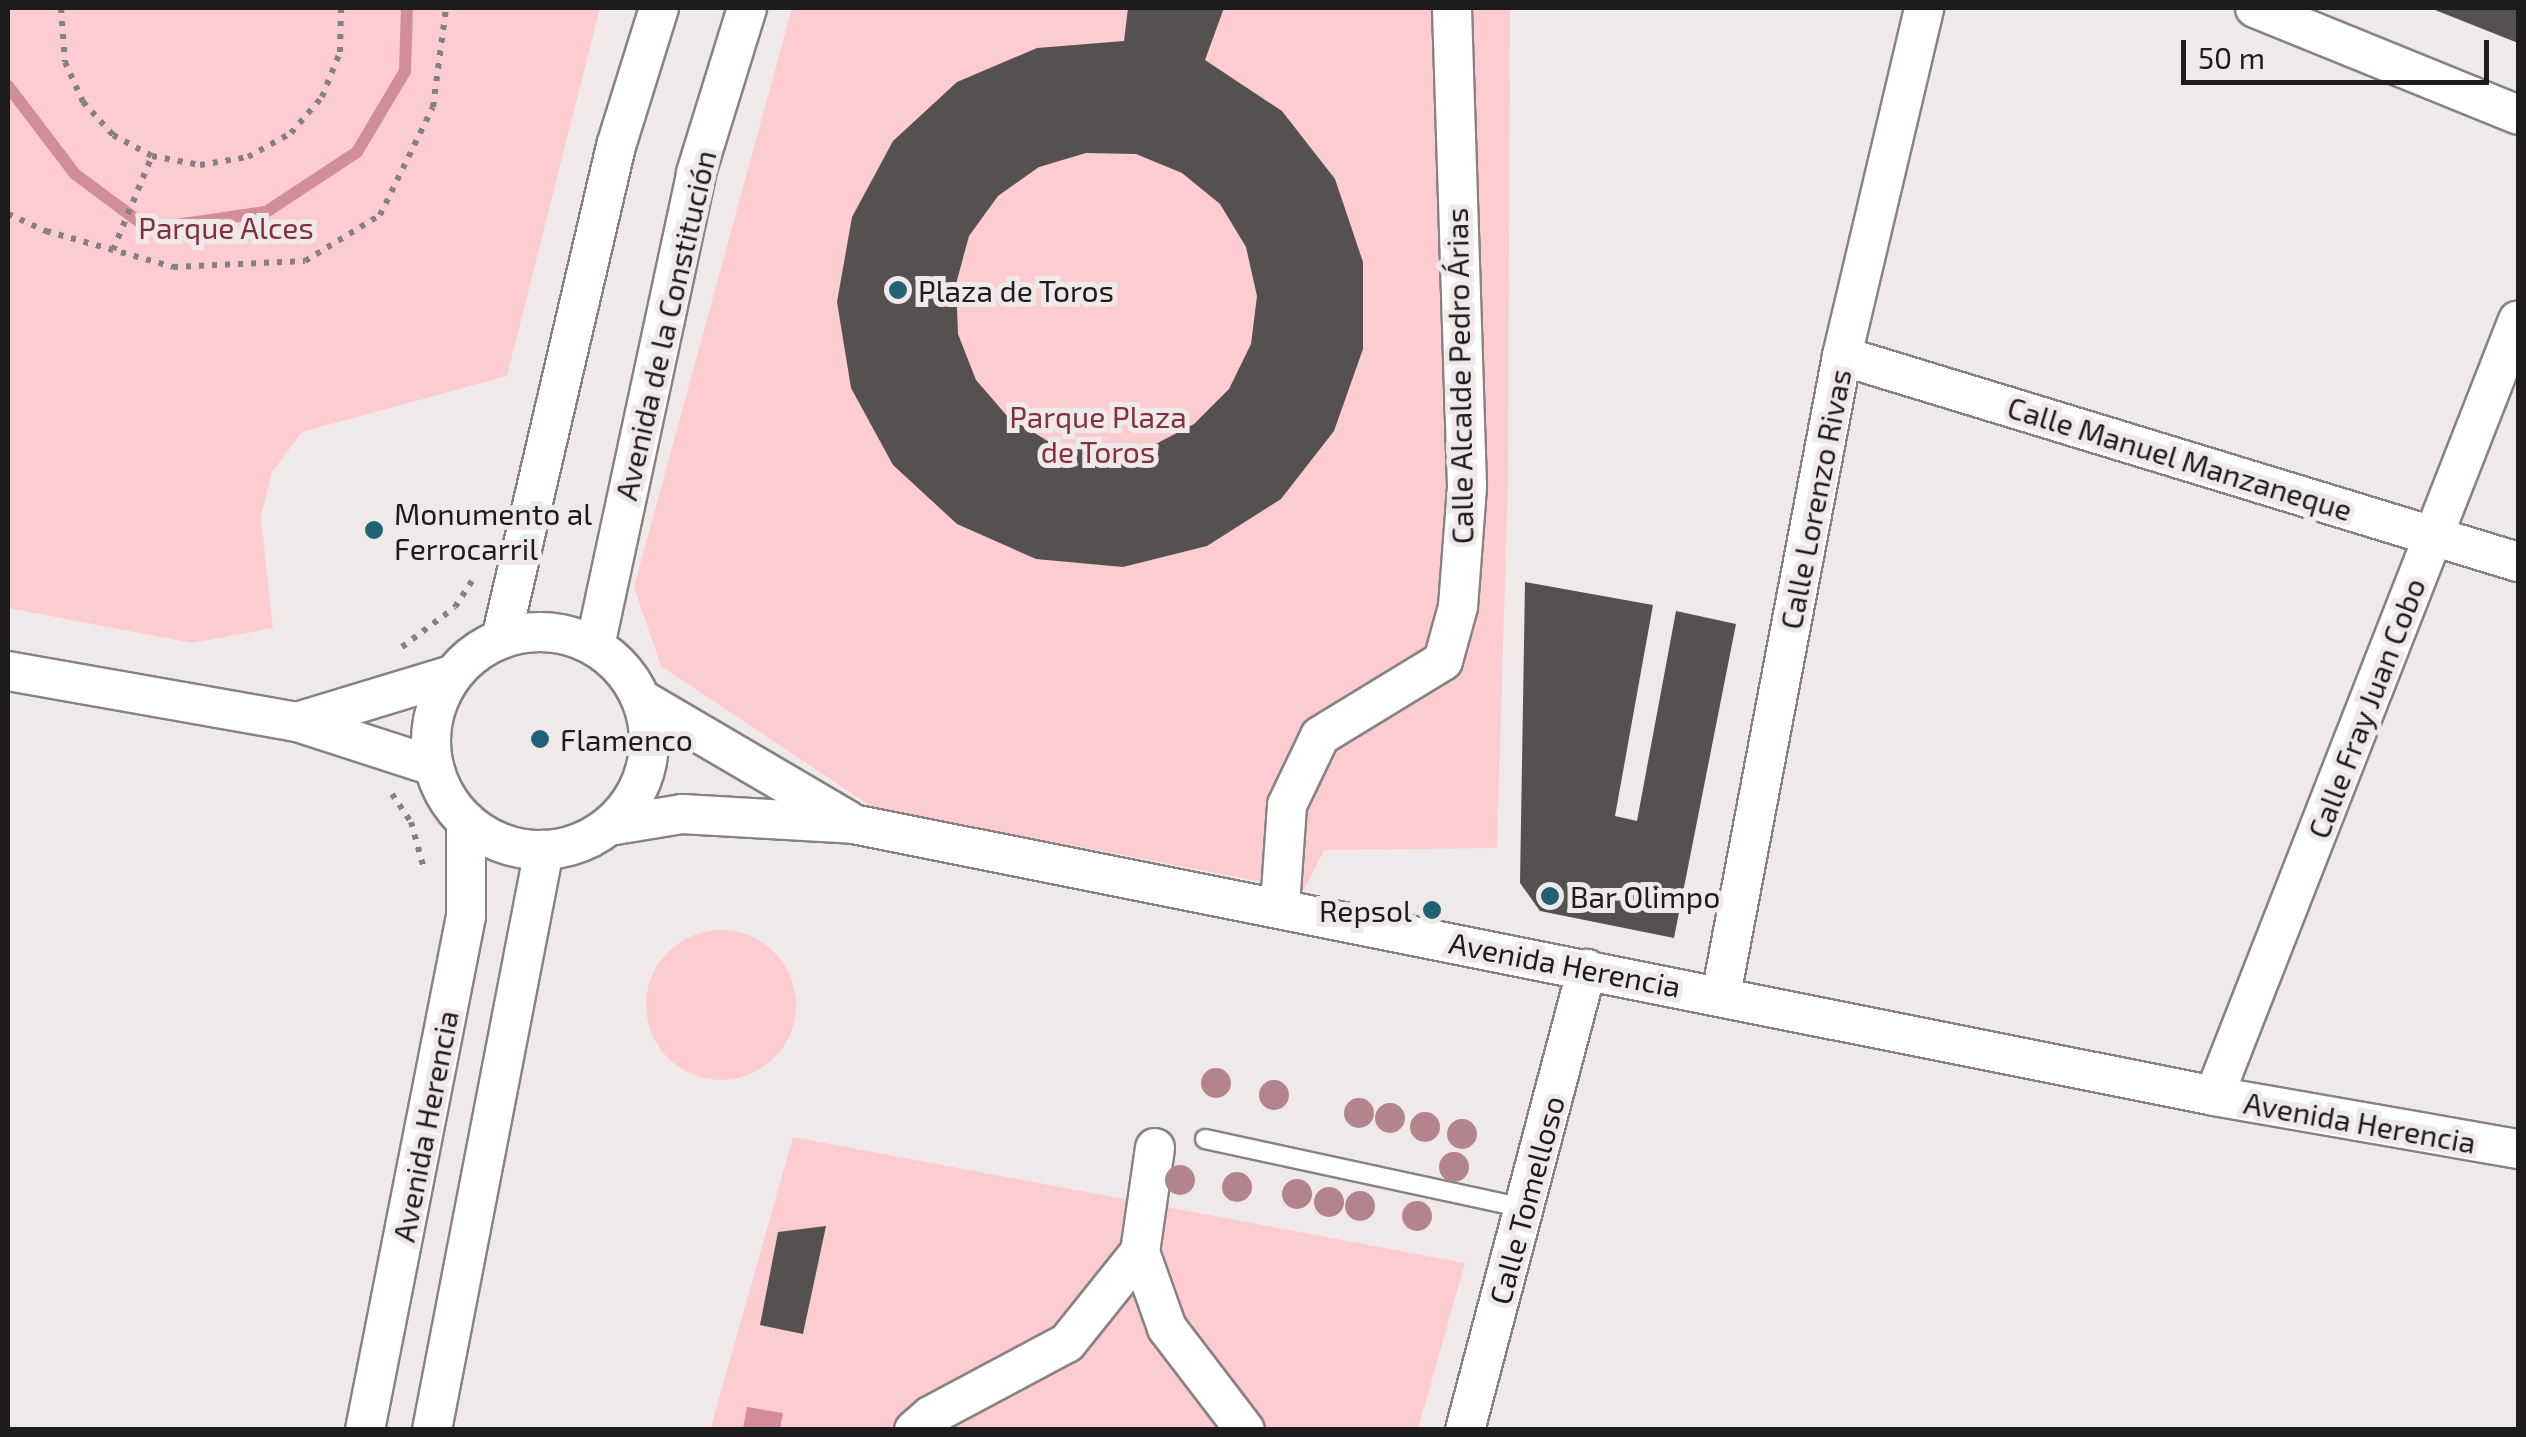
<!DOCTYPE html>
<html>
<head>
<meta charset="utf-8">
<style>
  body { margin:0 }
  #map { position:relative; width:2526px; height:1437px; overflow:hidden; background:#f0e9e9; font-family:"Exo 2",sans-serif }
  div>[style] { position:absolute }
  .green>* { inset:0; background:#fdccd1 }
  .round { border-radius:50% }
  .water>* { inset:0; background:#d28e97 }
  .stream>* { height:12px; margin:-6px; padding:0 6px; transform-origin:6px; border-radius:6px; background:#d28e97 }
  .building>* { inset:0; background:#565151 }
  .path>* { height:6px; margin-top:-3px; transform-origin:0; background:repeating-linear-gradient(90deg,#858081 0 5px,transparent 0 13px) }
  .roads { filter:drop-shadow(2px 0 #888282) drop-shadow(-2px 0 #888282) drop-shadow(0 2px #888282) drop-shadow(0 -2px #888282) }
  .lane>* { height:18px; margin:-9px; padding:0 9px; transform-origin:9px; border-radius:9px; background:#fff }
  .street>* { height:38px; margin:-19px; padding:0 19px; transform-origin:19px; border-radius:19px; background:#fff }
  .street>.ring { margin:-19px; padding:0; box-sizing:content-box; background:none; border:38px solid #fff; border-radius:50% }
  .trees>* { width:30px; height:30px; margin:-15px; border-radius:50%; background:#b4848d }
  .dots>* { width:28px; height:28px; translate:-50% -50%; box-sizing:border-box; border:5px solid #f0e9e9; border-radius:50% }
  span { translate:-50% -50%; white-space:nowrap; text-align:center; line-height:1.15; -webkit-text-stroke:10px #f0e9e9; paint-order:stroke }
  .park-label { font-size:30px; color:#833141 }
  .poi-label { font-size:30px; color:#1e1b1c }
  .left { translate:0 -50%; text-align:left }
  .right { translate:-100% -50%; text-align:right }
  .street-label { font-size:30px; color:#1e1b1c }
  .frame { position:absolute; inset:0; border:10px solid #1e1b1c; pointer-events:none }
  .scale { position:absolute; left:2181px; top:40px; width:308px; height:45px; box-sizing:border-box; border:5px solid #1e1b1c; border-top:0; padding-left:12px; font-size:30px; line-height:35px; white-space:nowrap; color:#1e1b1c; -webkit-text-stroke:8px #f0e9e9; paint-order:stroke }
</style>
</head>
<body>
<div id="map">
  <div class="green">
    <div style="clip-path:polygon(8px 8px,600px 8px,507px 376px,302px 432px,272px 472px,261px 517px,273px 628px,192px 643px,8px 608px)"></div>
    <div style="clip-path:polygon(792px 8px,1510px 8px,1508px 482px,1497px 848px,1324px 850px,1304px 890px,872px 807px,661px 666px,634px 587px)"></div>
    <div class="round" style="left:646px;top:930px;width:150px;height:150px"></div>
    <div style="clip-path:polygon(793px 1137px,1465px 1263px,1418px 1429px,710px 1430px)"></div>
  </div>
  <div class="water">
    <div style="clip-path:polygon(747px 1407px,783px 1413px,780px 1429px,743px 1429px)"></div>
  </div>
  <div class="stream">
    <div style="left:8px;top:86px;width:111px;rotate:52.7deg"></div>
    <div style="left:75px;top:174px;width:92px;rotate:36.6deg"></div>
    <div style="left:149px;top:229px;width:118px;rotate:-8.3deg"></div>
    <div style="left:266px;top:212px;width:109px;rotate:-33.4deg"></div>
    <div style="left:357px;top:152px;width:94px;rotate:-59.3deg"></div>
    <div style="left:405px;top:71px;width:63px;rotate:-88.2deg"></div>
  </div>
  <div class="building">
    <div style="clip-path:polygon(evenodd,1128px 8px,1224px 8px,1205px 60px,1282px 111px,1335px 179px,1363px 262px,1363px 349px,1334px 431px,1281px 499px,1207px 546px,1123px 567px,1036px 559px,957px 524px,893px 465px,851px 388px,837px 302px,852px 217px,893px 141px,957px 82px,1037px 48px,1124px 41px,1128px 8px,1086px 153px,1136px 154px,1182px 173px,1220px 204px,1246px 247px,1257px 296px,1251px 344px,1229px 389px,1194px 424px,1150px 447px,1100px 453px,1051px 443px,1008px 417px,976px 380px,958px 334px,956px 284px,969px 236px,998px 196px,1039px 167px,1086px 153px)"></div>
    <div style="clip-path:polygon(2430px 8px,2518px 8px,2518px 43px)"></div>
    <div style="clip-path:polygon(1525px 582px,1653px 605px,1615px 816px,1637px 821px,1676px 611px,1736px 624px,1674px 938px,1540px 911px,1520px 883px)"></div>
    <div style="clip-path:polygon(826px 1226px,803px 1334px,760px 1325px,778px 1232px)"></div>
  </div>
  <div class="path">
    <div style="left:61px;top:8px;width:54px;rotate:85.8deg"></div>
    <div style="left:65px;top:62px;width:44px;rotate:65.8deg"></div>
    <div style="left:83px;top:102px;width:45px;rotate:47.7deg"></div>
    <div style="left:113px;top:135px;width:44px;rotate:28.3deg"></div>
    <div style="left:152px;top:156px;width:49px;rotate:10.6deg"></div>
    <div style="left:200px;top:165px;width:49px;rotate:-9.5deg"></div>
    <div style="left:248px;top:157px;width:49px;rotate:-29.2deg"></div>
    <div style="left:291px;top:133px;width:48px;rotate:-49.3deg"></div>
    <div style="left:322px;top:97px;width:48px;rotate:-68.2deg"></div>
    <div style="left:340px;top:52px;width:44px;rotate:-88.7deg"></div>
    <div style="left:8px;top:214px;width:42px;rotate:24.1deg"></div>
    <div style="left:46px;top:231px;width:132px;rotate:15.8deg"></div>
    <div style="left:173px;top:267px;width:132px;rotate:-2.6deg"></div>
    <div style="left:305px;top:261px;width:88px;rotate:-31.5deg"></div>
    <div style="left:380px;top:215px;width:120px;rotate:-63.9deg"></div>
    <div style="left:433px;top:107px;width:100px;rotate:-82.5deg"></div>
    <div style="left:113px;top:250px;width:102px;rotate:-67.5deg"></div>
    <div style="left:402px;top:647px;width:66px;rotate:-37deg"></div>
    <div style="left:455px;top:607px;width:31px;rotate:-57deg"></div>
    <div style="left:392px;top:794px;width:34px;rotate:56deg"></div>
    <div style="left:411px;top:822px;width:49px;rotate:74.5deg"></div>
  </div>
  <div class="roads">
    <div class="lane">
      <div style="left:1205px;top:1139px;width:327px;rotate:12.2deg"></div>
    </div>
    <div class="street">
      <div style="left:2255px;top:8px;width:284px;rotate:22.1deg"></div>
      <div style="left:1842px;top:356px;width:707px;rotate:16.95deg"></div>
      <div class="ring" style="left:431px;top:632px;width:180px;height:180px"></div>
      <div style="left:501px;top:639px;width:506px;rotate:-76.87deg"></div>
      <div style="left:616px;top:146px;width:145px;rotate:-72.7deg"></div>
      <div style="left:595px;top:646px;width:484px;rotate:-77.9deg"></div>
      <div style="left:696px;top:173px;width:173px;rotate:-72.8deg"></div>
      <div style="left:8px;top:671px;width:293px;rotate:10deg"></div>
      <div style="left:297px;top:722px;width:143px;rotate:17.9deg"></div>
      <div style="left:641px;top:699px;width:239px;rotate:30.4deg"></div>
      <div style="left:297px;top:722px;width:162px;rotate:-16.9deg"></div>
      <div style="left:609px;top:826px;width:74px;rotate:-9.3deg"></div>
      <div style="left:682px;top:814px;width:171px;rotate:3.3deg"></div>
      <div style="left:853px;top:824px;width:1388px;rotate:11.3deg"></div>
      <div style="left:2214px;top:1096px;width:309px;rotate:9.9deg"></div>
      <div style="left:1280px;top:906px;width:101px;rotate:-86deg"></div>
      <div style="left:1287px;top:805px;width:76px;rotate:-64.4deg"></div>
      <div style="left:1320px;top:736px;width:144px;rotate:-31.4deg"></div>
      <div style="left:1443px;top:661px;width:56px;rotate:-74.5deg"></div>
      <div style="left:1458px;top:607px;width:121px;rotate:-85.7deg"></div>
      <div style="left:1467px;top:486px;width:478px;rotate:-91.8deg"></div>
      <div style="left:1721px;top:995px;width:650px;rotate:-79.28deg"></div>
      <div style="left:1842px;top:356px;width:358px;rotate:-76.7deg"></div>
      <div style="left:2214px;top:1096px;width:833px;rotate:-68.61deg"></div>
      <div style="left:1155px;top:1148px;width:105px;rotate:98.2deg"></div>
      <div style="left:1140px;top:1252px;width:81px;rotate:70.4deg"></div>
      <div style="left:1167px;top:1328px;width:128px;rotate:52.6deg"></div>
      <div style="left:365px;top:1430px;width:524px;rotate:-78.88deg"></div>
      <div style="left:466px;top:916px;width:95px;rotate:-90deg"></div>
      <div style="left:432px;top:1430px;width:591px;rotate:-79.07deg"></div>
      <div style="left:914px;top:1430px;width:21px;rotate:-41deg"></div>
      <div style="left:930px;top:1416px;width:155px;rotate:-28.1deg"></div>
      <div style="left:1067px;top:1343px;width:117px;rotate:-51.3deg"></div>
      <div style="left:1465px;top:1430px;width:477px;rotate:-75.2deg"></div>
    </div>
  </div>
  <div class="trees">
    <div style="left:1216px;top:1083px"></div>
    <div style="left:1274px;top:1095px"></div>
    <div style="left:1359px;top:1113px"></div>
    <div style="left:1390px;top:1118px"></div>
    <div style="left:1425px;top:1127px"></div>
    <div style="left:1462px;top:1134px"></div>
    <div style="left:1454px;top:1167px"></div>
    <div style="left:1180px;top:1180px"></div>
    <div style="left:1237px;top:1187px"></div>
    <div style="left:1297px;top:1194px"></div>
    <div style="left:1329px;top:1202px"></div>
    <div style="left:1360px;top:1206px"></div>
    <div style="left:1417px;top:1216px"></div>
  </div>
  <div class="dots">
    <div style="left:898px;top:290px;background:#206275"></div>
    <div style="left:374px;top:530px;background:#206275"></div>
    <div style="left:540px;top:739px;background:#206275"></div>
    <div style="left:1550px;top:896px;background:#206275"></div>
    <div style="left:1432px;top:910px;background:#206275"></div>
  </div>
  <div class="park-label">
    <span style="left:226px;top:227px">Parque Alces</span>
    <span style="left:1098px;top:433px">Parque Plaza<br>de Toros</span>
  </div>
  <div class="poi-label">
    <span class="left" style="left:918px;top:290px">Plaza de Toros</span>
    <span class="left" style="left:394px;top:530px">Monumento al<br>Ferrocarril</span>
    <span class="left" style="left:560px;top:739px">Flamenco</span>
    <span class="left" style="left:1570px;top:896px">Bar Olimpo</span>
    <span class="right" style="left:1412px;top:910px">Repsol</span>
  </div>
  <div class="street-label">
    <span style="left:665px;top:325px;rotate:-77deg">Avenida de la Constitución</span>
    <span style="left:1459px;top:376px;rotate:-91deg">Calle Alcalde Pedro Árias</span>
    <span style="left:2180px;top:458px;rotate:17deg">Calle Manuel Manzaneque</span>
    <span style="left:1815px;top:499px;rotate:-79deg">Calle Lorenzo Rivas</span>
    <span style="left:2366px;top:708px;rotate:-69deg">Calle Fray Juan Cobo</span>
    <span style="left:1565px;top:964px;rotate:11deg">Avenida Herencia</span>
    <span style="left:2360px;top:1122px;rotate:10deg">Avenida Herencia</span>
    <span style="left:425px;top:1126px;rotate:-79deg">Avenida Herencia</span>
    <span style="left:1526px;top:1200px;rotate:-75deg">Calle Tomelloso</span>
  </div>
  <div class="frame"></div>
  <div class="scale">50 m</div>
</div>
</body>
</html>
